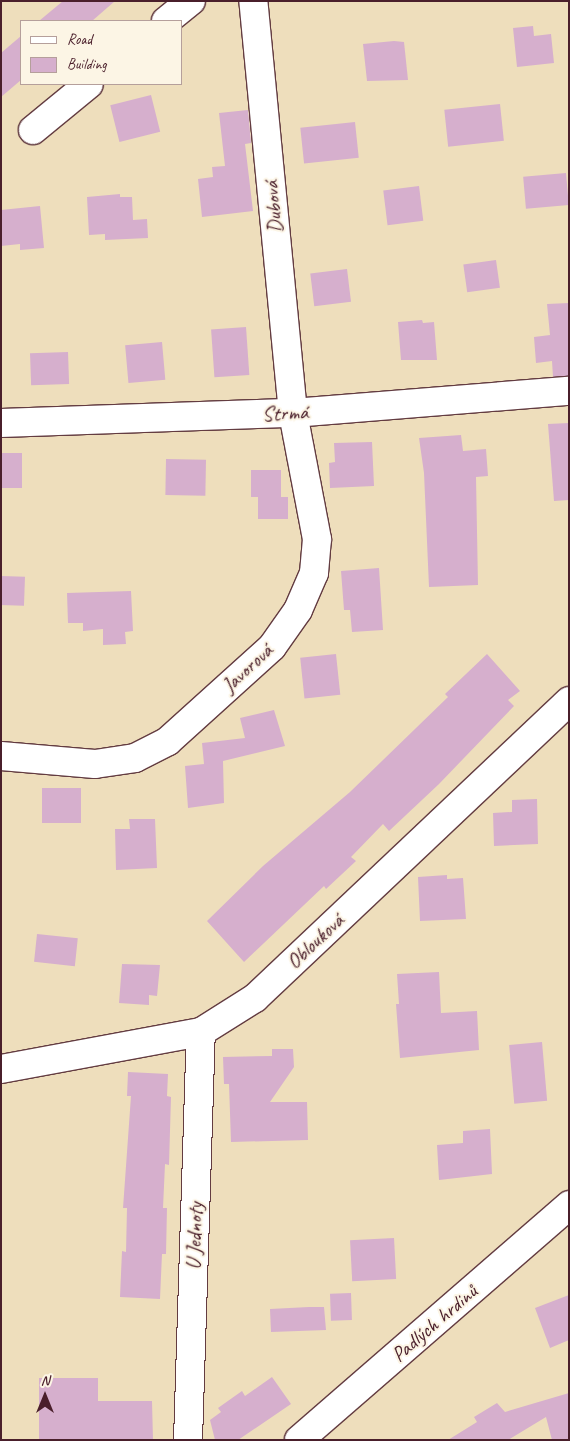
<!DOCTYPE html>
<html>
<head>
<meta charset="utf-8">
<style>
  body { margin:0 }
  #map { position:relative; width:570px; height:1441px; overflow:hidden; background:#eedebc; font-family:Caveat,sans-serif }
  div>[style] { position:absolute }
  .building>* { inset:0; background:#d6afcd; transform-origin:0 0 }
  .roads { filter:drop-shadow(1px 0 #633c41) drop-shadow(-1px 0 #633c41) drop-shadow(0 1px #633c41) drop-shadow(0 -1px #633c41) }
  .minor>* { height:28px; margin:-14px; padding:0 14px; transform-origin:14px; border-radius:14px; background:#fff }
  span { translate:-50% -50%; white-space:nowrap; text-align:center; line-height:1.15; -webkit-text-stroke:4px #fcf5e5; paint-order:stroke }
  .street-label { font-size:21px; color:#4a1f2b }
  .frame { position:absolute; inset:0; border:2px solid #4a1f2b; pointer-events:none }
  .legend { position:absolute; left:20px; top:20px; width:162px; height:65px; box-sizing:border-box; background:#fcf5e5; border:1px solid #b59f9b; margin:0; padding:6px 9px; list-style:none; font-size:15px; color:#4a1f2b }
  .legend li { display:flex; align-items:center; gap:10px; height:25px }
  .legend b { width:25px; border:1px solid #b59f9b }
  .north { position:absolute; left:20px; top:1371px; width:50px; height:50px; -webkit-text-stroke:4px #fcf5e5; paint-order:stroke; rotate:0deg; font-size:14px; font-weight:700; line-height:20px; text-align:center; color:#4a1f2b }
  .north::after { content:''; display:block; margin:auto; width:18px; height:22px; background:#4a1f2b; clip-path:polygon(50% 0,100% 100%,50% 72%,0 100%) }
</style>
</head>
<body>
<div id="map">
  <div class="building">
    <div style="clip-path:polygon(63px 1px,115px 1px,92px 21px,39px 21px)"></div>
    <div style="clip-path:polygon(533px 26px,534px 36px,551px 34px,554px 63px,517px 67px,513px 28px)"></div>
    <div style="clip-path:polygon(21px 36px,21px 80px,1px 97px,1px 53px)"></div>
    <div style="clip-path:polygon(394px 41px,404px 42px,408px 80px,367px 81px,363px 44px)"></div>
    <div style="left:151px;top:95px;width:38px;height:42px;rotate:76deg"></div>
    <div style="left:500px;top:104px;width:37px;height:56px;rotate:84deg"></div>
    <div style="clip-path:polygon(248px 110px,251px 143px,245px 144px,253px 211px,202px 217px,198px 179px,213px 177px,212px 167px,225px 166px,219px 113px)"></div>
    <div style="left:355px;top:122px;width:36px;height:55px;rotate:84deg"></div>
    <div style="left:566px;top:173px;width:32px;height:43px;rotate:85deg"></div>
    <div style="left:419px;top:186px;width:35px;height:36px;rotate:83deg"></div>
    <div style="clip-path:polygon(120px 194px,120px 197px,132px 197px,133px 220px,147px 219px,148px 238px,105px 240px,105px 234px,89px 235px,87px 197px)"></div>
    <div style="clip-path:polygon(40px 206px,44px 248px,20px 250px,20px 244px,1px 246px,1px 210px)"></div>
    <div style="left:496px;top:260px;width:28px;height:33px;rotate:82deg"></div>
    <div style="left:347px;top:269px;width:33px;height:37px;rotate:83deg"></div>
    <div style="clip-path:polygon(569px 303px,569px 376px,553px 377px,552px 361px,536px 363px,534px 337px,550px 335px,547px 304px)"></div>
    <div style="clip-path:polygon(422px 320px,423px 323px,434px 322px,437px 360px,401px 360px,398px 322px)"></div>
    <div style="left:246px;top:327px;width:48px;height:35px;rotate:86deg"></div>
    <div style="left:162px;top:342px;width:38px;height:37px;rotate:85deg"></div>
    <div style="left:68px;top:352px;width:32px;height:38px;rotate:88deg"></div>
    <div style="clip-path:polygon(569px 423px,569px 500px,554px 501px,548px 424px)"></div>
    <div style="clip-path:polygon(461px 435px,463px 451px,486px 449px,488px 476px,476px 477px,478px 585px,429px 587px,424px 473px,419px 438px)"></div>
    <div style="clip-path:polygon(372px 442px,374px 486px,330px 488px,329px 463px,335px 462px,334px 443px)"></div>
    <div style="left:1px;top:453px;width:21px;height:35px"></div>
    <div style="left:166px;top:459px;width:40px;height:36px;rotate:1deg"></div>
    <div style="clip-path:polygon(251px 470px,281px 470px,281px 497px,288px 497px,288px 519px,258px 519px,258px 497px,251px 497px)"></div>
    <div style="clip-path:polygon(379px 568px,383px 630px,352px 632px,350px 610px,344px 610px,341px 571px)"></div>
    <div style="left:1px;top:576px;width:24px;height:29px;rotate:2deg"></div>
    <div style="clip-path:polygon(131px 591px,133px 631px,125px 632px,126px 644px,103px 645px,103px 629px,83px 631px,83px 623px,68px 623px,67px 593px)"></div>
    <div style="left:336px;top:654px;width:41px;height:36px;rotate:84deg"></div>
    <div style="clip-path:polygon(487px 654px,520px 691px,508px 700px,514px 706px,439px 784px,389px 831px,383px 824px,351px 857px,356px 861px,326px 889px,324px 886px,244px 962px,207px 921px,263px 866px,350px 792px,448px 697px,445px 694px)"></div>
    <div style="clip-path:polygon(274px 710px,285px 746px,223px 761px,224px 803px,188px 808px,185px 766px,204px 764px,202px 743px,245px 738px,240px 718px)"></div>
    <div style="left:42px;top:788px;width:39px;height:35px"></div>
    <div style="clip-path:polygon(537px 799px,538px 844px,494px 846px,493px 813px,512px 812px,512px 800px)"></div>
    <div style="clip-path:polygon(129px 819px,155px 819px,157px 868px,116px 870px,115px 829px,130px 829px)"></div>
    <div style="clip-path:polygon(447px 875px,447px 879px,463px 878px,466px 919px,420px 921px,418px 877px)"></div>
    <div style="left:37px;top:934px;width:41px;height:28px;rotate:6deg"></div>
    <div style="clip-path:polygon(122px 964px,160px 965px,157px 996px,149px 995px,149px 1005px,119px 1003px)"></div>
    <div style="clip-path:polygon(439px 972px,441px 1013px,477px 1011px,479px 1050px,400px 1058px,396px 1004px,399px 1004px,397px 974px)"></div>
    <div style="left:542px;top:1042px;width:59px;height:33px;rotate:85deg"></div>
    <div style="clip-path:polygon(272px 1049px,293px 1049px,294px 1067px,270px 1102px,307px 1102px,308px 1140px,231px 1142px,229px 1084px,224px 1084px,223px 1057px,272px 1056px)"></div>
    <div style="clip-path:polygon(128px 1072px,168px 1074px,167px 1096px,171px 1097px,169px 1165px,165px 1164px,163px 1208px,167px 1208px,166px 1254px,162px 1254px,160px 1299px,120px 1297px,122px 1251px,126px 1252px,127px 1208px,123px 1208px,131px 1096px,127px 1096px)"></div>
    <div style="clip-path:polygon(490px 1129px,492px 1174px,439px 1180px,437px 1145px,463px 1143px,463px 1131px)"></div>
    <div style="left:394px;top:1238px;width:41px;height:44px;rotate:87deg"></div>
    <div style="left:351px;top:1293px;width:27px;height:21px;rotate:88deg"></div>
    <div style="clip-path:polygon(569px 1295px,569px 1340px,550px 1348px,535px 1308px)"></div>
    <div style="clip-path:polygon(309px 1307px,324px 1307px,326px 1330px,271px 1332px,270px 1309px)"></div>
    <div style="clip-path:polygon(272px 1377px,291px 1404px,238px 1440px,215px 1440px,210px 1420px,221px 1412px,218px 1408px,242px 1391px,245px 1396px)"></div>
    <div style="clip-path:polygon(39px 1378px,98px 1378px,98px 1401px,152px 1401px,153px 1440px,39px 1440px)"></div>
    <div style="clip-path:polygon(569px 1393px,569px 1440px,552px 1440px,546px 1417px,508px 1440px,448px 1440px,477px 1422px,474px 1417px,497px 1403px,505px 1412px)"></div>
  </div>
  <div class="roads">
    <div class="minor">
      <div style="left:166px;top:21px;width:32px;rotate:-39deg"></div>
      <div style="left:33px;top:130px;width:72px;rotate:-39.4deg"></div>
      <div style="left:1px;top:423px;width:292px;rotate:-2deg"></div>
      <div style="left:293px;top:413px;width:277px;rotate:-4.6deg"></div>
      <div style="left:1px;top:756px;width:94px;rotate:4.9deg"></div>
      <div style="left:95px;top:764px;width:40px;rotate:-8.5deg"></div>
      <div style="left:135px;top:758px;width:37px;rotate:-27deg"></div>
      <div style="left:168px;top:741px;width:140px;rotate:-42.1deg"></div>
      <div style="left:272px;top:647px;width:45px;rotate:-54.9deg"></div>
      <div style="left:298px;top:610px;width:40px;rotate:-66.6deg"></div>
      <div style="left:314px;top:573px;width:34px;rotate:-85deg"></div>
      <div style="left:317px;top:539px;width:128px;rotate:-100.8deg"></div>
      <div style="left:293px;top:413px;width:414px;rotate:-95.5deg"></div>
      <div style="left:1px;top:1069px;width:203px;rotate:-10.5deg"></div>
      <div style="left:201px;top:1032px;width:64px;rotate:-32.2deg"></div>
      <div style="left:255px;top:998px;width:432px;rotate:-43.4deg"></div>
      <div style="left:188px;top:1440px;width:408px;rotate:-88.2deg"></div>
      <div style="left:299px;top:1440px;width:358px;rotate:-41deg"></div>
    </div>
  </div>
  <div class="street-label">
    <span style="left:273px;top:207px;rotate:-95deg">Dubová</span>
    <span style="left:285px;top:413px;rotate:-3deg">Strmá</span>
    <span style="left:247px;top:668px;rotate:-43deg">Javorová</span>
    <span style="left:315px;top:941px;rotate:-43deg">Oblouková</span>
    <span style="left:194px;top:1236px;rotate:-88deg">U Jednoty</span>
    <span style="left:434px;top:1323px;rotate:-41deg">Padlých hrdinů</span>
  </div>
  <div class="frame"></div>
  <ul class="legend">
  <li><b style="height:6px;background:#fff"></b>Road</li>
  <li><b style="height:14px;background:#d6afcd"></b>Building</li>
  </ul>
  <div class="north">N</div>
</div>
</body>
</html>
